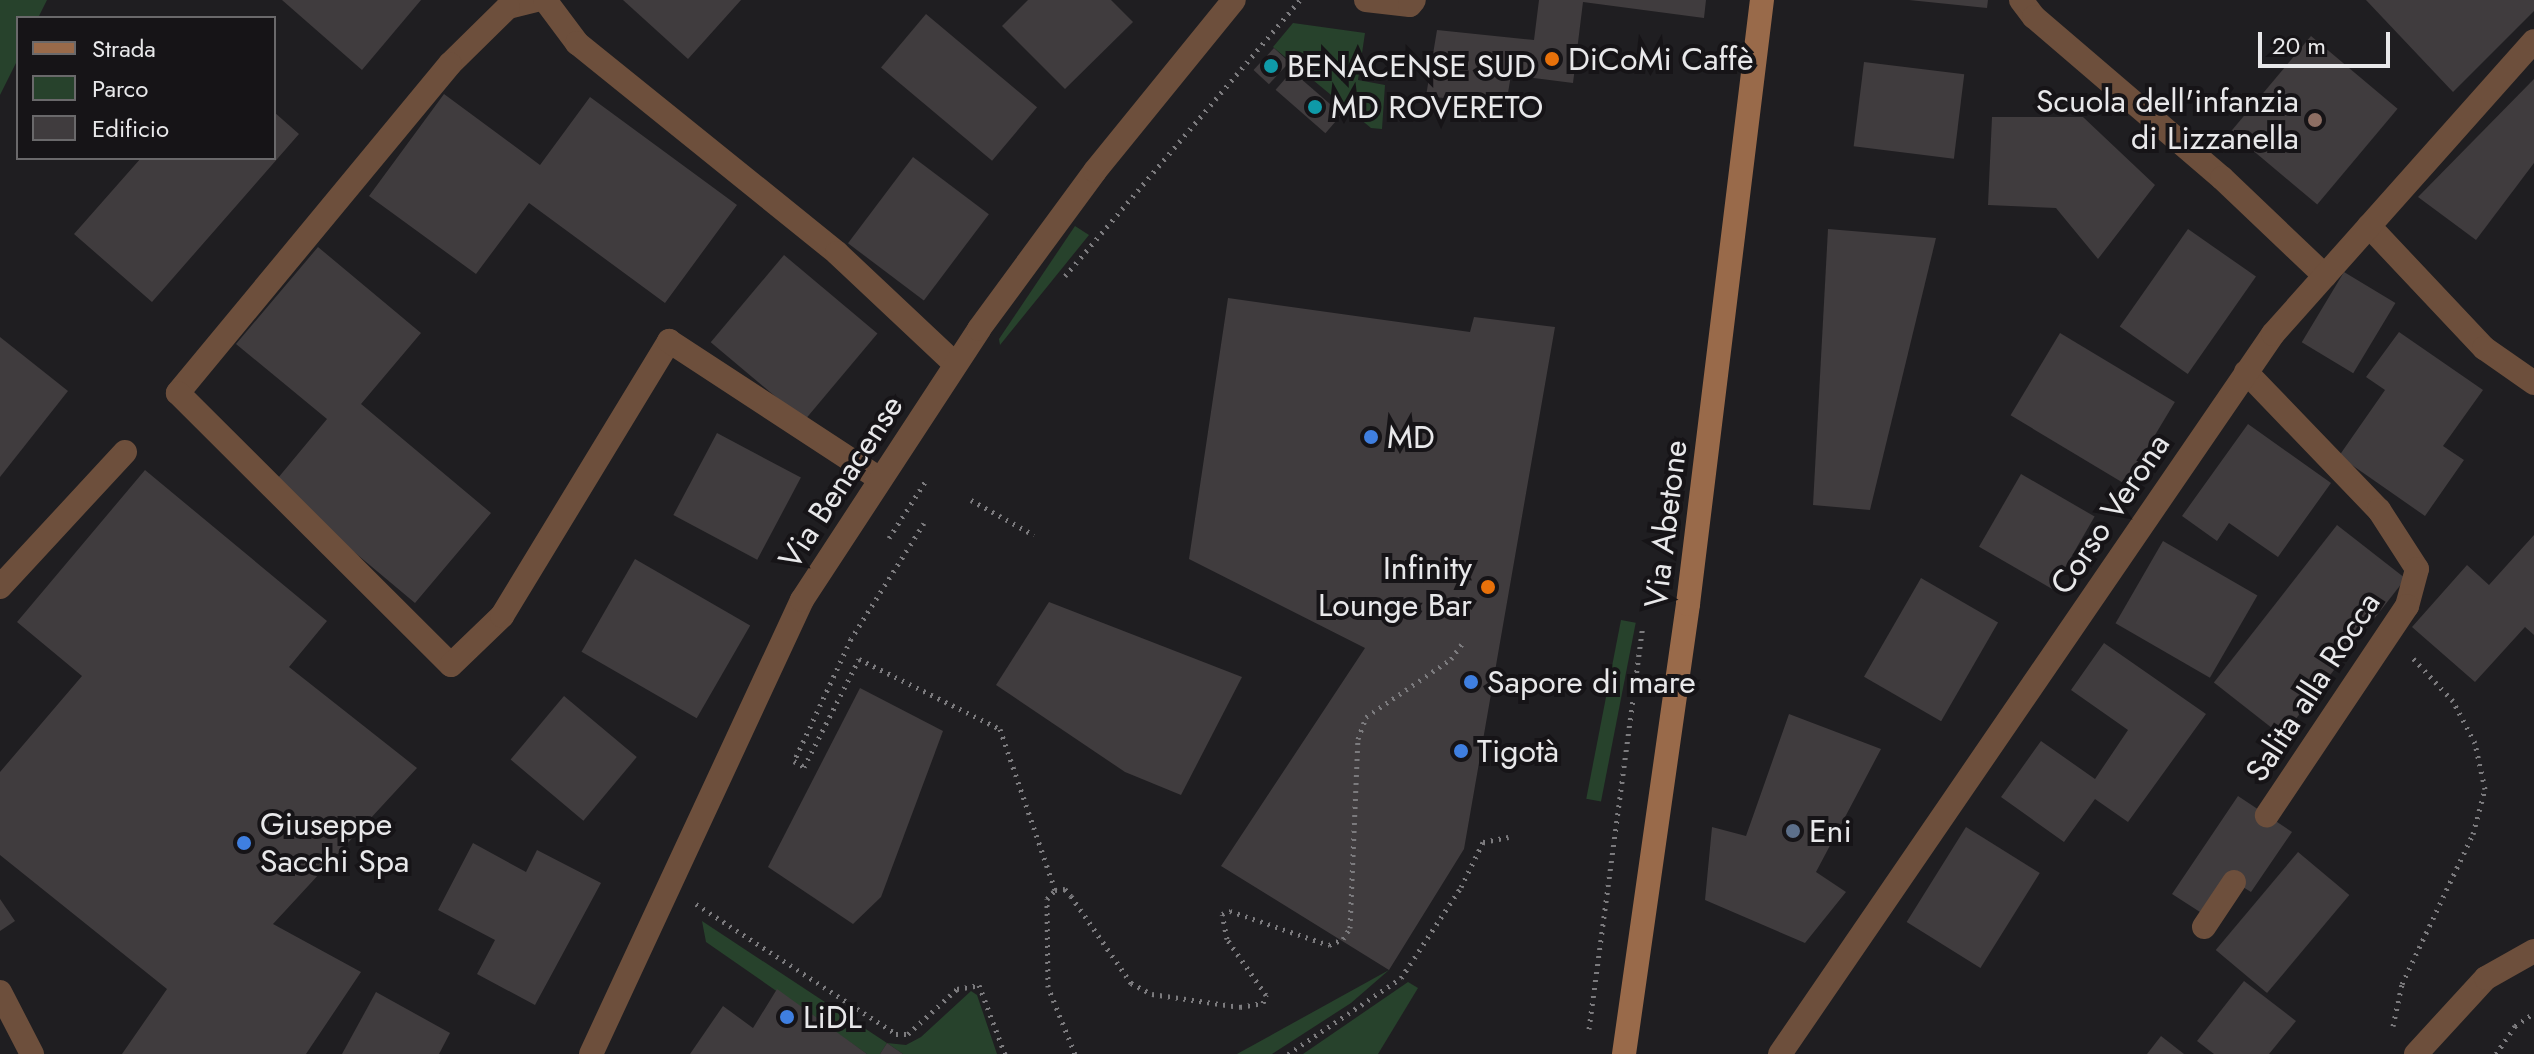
<!DOCTYPE html>
<html>
<head>
<meta charset="utf-8">
<style>
  body { margin:0 }
  #map { position:relative; width:2534px; height:1054px; overflow:hidden; background:#1f1e21; font-family:Jost,sans-serif }
  div>[style] { position:absolute }
  .green>* { inset:0; background:#27422c; transform-origin:0 0 }
  .building>* { inset:0; background:#403c3e; transform-origin:0 0 }
  .path>* { height:5px; margin-top:-2.5px; transform-origin:0; background:repeating-linear-gradient(90deg,#7c7b7e 0 2px,transparent 0 8px) }
  .lane>* { height:24px; margin:-12px; padding:0 12px; transform-origin:12px; border-radius:12px; background:#6d4f3c }
  .street>* { height:24px; margin:-12px; padding:0 12px; transform-origin:12px; border-radius:12px; background:#6d4f3c }
  .secondary>* { height:24px; margin:-12px; padding:0 12px; transform-origin:12px; border-radius:12px; background:#996a4a }
  .dots>* { width:22px; height:22px; translate:-50% -50%; box-sizing:border-box; border:4px solid #161417; border-radius:50% }
  span { translate:-50% -50%; white-space:nowrap; text-align:center; line-height:1.15; -webkit-text-stroke:8px #161417; paint-order:stroke }
  .poi-label { font-size:32px; color:#e8e8ea }
  .left { translate:0 -50%; text-align:left }
  .right { translate:-100% -50%; text-align:right }
  .street-label { font-size:32px; color:#e8e8ea }
  .legend { position:absolute; left:16px; top:16px; width:260px; height:144px; box-sizing:border-box; background:#161417; border:2px solid #6a696b; margin:0; padding:10px 14px; list-style:none; font-size:24px; color:#e8e8ea }
  .legend li { display:flex; align-items:center; gap:16px; height:40px }
  .legend b { width:40px; border:2px solid #6a696b }
  .scale { position:absolute; left:2258px; top:32px; width:132px; height:36px; box-sizing:border-box; border:4px solid #e8e8ea; border-top:0; padding-left:10px; font-size:24px; line-height:28px; white-space:nowrap; color:#e8e8ea; -webkit-text-stroke:6px #161417; paint-order:stroke }
</style>
</head>
<body>
<div id="map">
  <div class="green">
    <div style="clip-path:polygon(0 0,47px 0,38px 18px,18px 18px,18px 59px,0 95px)"></div>
    <div style="clip-path:polygon(1293px 23px,1365px 33px,1358px 80px,1385px 85px,1382px 129px,1371px 128px,1273px 47px)"></div>
    <div style="clip-path:polygon(1075px 226px,1089px 235px,1000px 345px,999px 339px)"></div>
    <div style="left:1621px;top:620px;width:15px;height:182px;rotate:11deg"></div>
    <div style="clip-path:polygon(702px 921px,887px 1043px,906px 1045px,921px 1037px,971px 991px,977px 995px,997px 1054px,903px 1054px,887px 1043px,880px 1054px,867px 1054px,706px 942px)"></div>
    <div style="clip-path:polygon(1389px 970px,1351px 1003px,1272px 1054px,1237px 1054px)"></div>
    <div style="clip-path:polygon(1408px 982px,1418px 988px,1378px 1054px,1303px 1054px)"></div>
  </div>
  <div class="building">
    <div style="clip-path:polygon(282px 0,421px 0,362px 70px)"></div>
    <div style="clip-path:polygon(623px 0,741px 0,688px 59px)"></div>
    <div style="clip-path:polygon(1028px 0,1111px 0,1133px 22px,1065px 89px,1002px 26px)"></div>
    <div style="clip-path:polygon(1539px 0,1706px 0,1704px 18px,1583px 2px,1573px 83px,1511px 75px,1506px 105px,1426px 96px,1437px 30px,1534px 40px)"></div>
    <div style="clip-path:polygon(1909px 0,1988px 0,1987px 8px)"></div>
    <div style="clip-path:polygon(2366px 0,2534px 0,2534px 11px,2453px 92px)"></div>
    <div style="left:926px;top:14px;width:145px;height:70px;rotate:40deg"></div>
    <div style="left:2311px;top:36px;width:113px;height:125px;rotate:40deg"></div>
    <div style="left:1274px;top:48px;width:21px;height:30px;rotate:43deg"></div>
    <div style="left:1864px;top:62px;width:101px;height:85px;rotate:7deg"></div>
    <div style="left:1292px;top:71px;width:66px;height:25px;rotate:41deg"></div>
    <div style="clip-path:polygon(2534px 79px,2534px 163px,2476px 240px,2418px 197px)"></div>
    <div style="clip-path:polygon(444px 94px,540px 165px,590px 97px,737px 205px,665px 303px,529px 203px,476px 274px,369px 196px)"></div>
    <div style="clip-path:polygon(274px 112px,299px 134px,152px 302px,74px 234px,141px 158px,274px 158px)"></div>
    <div style="clip-path:polygon(1992px 117px,2083px 117px,2155px 185px,2098px 259px,2056px 208px,1988px 205px)"></div>
    <div style="left:913px;top:157px;width:95px;height:108px;rotate:37deg"></div>
    <div style="clip-path:polygon(1828px 229px,1936px 238px,1870px 510px,1813px 505px)"></div>
    <div style="left:2188px;top:229px;width:83px;height:119px;rotate:35deg"></div>
    <div style="clip-path:polygon(318px 247px,421px 333px,361px 404px,491px 513px,415px 603px,273px 484px,327px 419px,236px 344px)"></div>
    <div style="left:784px;top:255px;width:122px;height:114px;rotate:40deg"></div>
    <div style="left:2344px;top:272px;width:60px;height:82px;rotate:31deg"></div>
    <div style="clip-path:polygon(1228px 298px,1470px 332px,1474px 317px,1555px 327px,1464px 849px,1389px 970px,1221px 866px,1365px 648px,1189px 559px)"></div>
    <div style="clip-path:polygon(2399px 332px,2483px 390px,2443px 446px,2464px 460px,2425px 516px,2339px 456px,2385px 390px,2366px 377px)"></div>
    <div style="left:2060px;top:333px;width:134px;height:96px;rotate:31deg"></div>
    <div style="clip-path:polygon(0 337px,68px 391px,0 477px)"></div>
    <div style="clip-path:polygon(2248px 424px,2331px 483px,2278px 557px,2229px 523px,2217px 541px,2182px 516px)"></div>
    <div style="left:717px;top:433px;width:95px;height:93px;rotate:28deg"></div>
    <div style="clip-path:polygon(145px 470px,327px 621px,289px 667px,417px 768px,273px 924px,361px 972px,306px 1054px,122px 1054px,167px 989px,0 855px,0 772px,82px 676px,17px 622px)"></div>
    <div style="left:2021px;top:474px;width:85px;height:84px;rotate:30deg"></div>
    <div style="left:2337px;top:525px;width:87px;height:200px;rotate:38deg"></div>
    <div style="clip-path:polygon(2534px 535px,2534px 635px,2525px 627px,2475px 682px,2412px 627px,2467px 565px,2489px 585px)"></div>
    <div style="left:2163px;top:541px;width:109px;height:95px;rotate:30deg"></div>
    <div style="left:635px;top:559px;width:133px;height:107px;rotate:30deg"></div>
    <div style="left:1921px;top:578px;width:89px;height:114px;rotate:30deg"></div>
    <div style="clip-path:polygon(1049px 602px,1242px 677px,1181px 795px,1125px 772px,996px 685px)"></div>
    <div style="clip-path:polygon(2104px 643px,2206px 714px,2128px 822px,2095px 799px,2064px 842px,2001px 797px,2041px 741px,2095px 779px,2128px 730px,2071px 690px)"></div>
    <div style="clip-path:polygon(860px 688px,943px 731px,881px 897px,853px 924px,768px 867px)"></div>
    <div style="left:564px;top:696px;width:95px;height:83px;rotate:40deg"></div>
    <div style="clip-path:polygon(1789px 714px,1881px 749px,1816px 872px,1846px 892px,1805px 943px,1705px 900px,1712px 827px,1746px 836px)"></div>
    <div style="clip-path:polygon(2238px 796px,2292px 832px,2251px 892px,2225px 876px,2200px 912px,2172px 894px)"></div>
    <div style="left:1966px;top:827px;width:87px;height:112px;rotate:32deg"></div>
    <div style="clip-path:polygon(473px 843px,526px 872px,537px 850px,601px 883px,535px 1005px,477px 974px,495px 940px,438px 910px)"></div>
    <div style="left:2298px;top:852px;width:67px;height:128px;rotate:40deg"></div>
    <div style="clip-path:polygon(0 899px,15px 921px,0 931px)"></div>
    <div style="clip-path:polygon(2244px 981px,2296px 1021px,2269px 1054px,2214px 1054px,2197px 1041px)"></div>
    <div style="clip-path:polygon(777px 989px,867px 1054px,690px 1054px,723px 1006px,753px 1028px)"></div>
    <div style="clip-path:polygon(376px 992px,450px 1033px,439px 1054px,342px 1054px)"></div>
    <div style="clip-path:polygon(2161px 1036px,2184px 1054px,2147px 1054px)"></div>
    <div style="clip-path:polygon(887px 1043px,903px 1054px,880px 1054px)"></div>
  </div>
  <div class="path">
    <div style="left:1065px;top:276px;width:362px;rotate:-49.6deg"></div>
    <div style="left:971px;top:500px;width:72px;rotate:29.1deg"></div>
    <div style="left:924px;top:523px;width:137px;rotate:122.2deg"></div>
    <div style="left:851px;top:639px;width:135px;rotate:115deg"></div>
    <div style="left:794px;top:761px;width:12px;rotate:31deg"></div>
    <div style="left:804px;top:767px;width:121px;rotate:-63deg"></div>
    <div style="left:859px;top:659px;width:157px;rotate:26.4deg"></div>
    <div style="left:1000px;top:729px;width:170px;rotate:71.1deg"></div>
    <div style="left:889px;top:538px;width:67px;rotate:-57.3deg"></div>
    <div style="left:696px;top:904px;width:239px;rotate:33deg"></div>
    <div style="left:896px;top:1034px;width:12px"></div>
    <div style="left:908px;top:1034px;width:67px;rotate:-42.6deg"></div>
    <div style="left:957px;top:989px;width:22px;rotate:-10deg"></div>
    <div style="left:979px;top:985px;width:74px;rotate:69.4deg"></div>
    <div style="left:2393px;top:1026px;width:43px;rotate:-77.9deg"></div>
    <div style="left:2402px;top:984px;width:166px;rotate:-64.7deg"></div>
    <div style="left:2473px;top:834px;width:47px;rotate:-75.1deg"></div>
    <div style="left:2485px;top:789px;width:47px;rotate:-102.3deg"></div>
    <div style="left:2475px;top:743px;width:47px;rotate:-117.6deg"></div>
    <div style="left:2453px;top:701px;width:60px;rotate:-133deg"></div>
    <div style="left:1589px;top:1029px;width:407px;rotate:-82.4deg"></div>
    <div style="left:1075px;top:1054px;width:72px;rotate:-111.9deg"></div>
    <div style="left:1048px;top:987px;width:88px;rotate:-90.7deg"></div>
    <div style="left:1047px;top:899px;width:12px;rotate:-48deg"></div>
    <div style="left:1055px;top:890px;width:10px;rotate:-6deg"></div>
    <div style="left:1065px;top:889px;width:9px;rotate:49deg"></div>
    <div style="left:1071px;top:896px;width:106px;rotate:55.4deg"></div>
    <div style="left:1131px;top:983px;width:24px;rotate:28deg"></div>
    <div style="left:1152px;top:994px;width:89px;rotate:8.4deg"></div>
    <div style="left:1240px;top:1007px;width:23px;rotate:-10deg"></div>
    <div style="left:1263px;top:1003px;width:9px;rotate:-69deg"></div>
    <div style="left:1266px;top:995px;width:68px;rotate:-124.9deg"></div>
    <div style="left:1227px;top:939px;width:25px;rotate:-101deg"></div>
    <div style="left:1222px;top:914px;width:9px;rotate:-21deg"></div>
    <div style="left:1230px;top:911px;width:105px;rotate:19deg"></div>
    <div style="left:1329px;top:945px;width:15px;rotate:-23deg"></div>
    <div style="left:1343px;top:939px;width:13px;rotate:-58deg"></div>
    <div style="left:1350px;top:928px;width:189px;rotate:-87.6deg"></div>
    <div style="left:1358px;top:739px;width:23px;rotate:-70deg"></div>
    <div style="left:1366px;top:717px;width:103px;rotate:-34.3deg"></div>
    <div style="left:1451px;top:659px;width:22px;rotate:-54deg"></div>
    <div style="left:1288px;top:1054px;width:136px;rotate:-33.9deg"></div>
    <div style="left:1401px;top:978px;width:109px;rotate:-56.6deg"></div>
    <div style="left:1461px;top:887px;width:50px;rotate:-63.9deg"></div>
    <div style="left:1483px;top:842px;width:26px;rotate:-11deg"></div>
    <div style="left:2496px;top:1054px;width:34px;rotate:-56deg"></div>
    <div style="left:2515px;top:1026px;width:23px;rotate:-34deg"></div>
  </div>
  <div class="lane">
    <div style="left:536px;top:0;width:29px;rotate:166deg"></div>
    <div style="left:508px;top:7px;width:81px;rotate:135.5deg"></div>
    <div style="left:450px;top:64px;width:427px;rotate:129.6deg"></div>
    <div style="left:178px;top:393px;width:385px;rotate:44.9deg"></div>
    <div style="left:451px;top:665px;width:71px;rotate:-43.9deg"></div>
    <div style="left:502px;top:616px;width:322px;rotate:-58.7deg"></div>
    <div style="left:669px;top:341px;width:252px;rotate:33.2deg"></div>
    <div style="left:1366px;top:0;width:44px;rotate:6.5deg"></div>
    <div style="left:1410px;top:5px;width:6px;rotate:-51deg"></div>
    <div style="left:2021px;top:0;width:21px;rotate:53deg"></div>
    <div style="left:2034px;top:17px;width:248px;rotate:40.6deg"></div>
    <div style="left:2222px;top:178px;width:142px;rotate:43.6deg"></div>
    <div style="left:2369px;top:226px;width:168px;rotate:46.7deg"></div>
    <div style="left:2484px;top:348px;width:61px;rotate:35deg"></div>
    <div style="left:2246px;top:372px;width:192px;rotate:46.1deg"></div>
    <div style="left:2379px;top:510px;width:70px;rotate:57.2deg"></div>
    <div style="left:2417px;top:569px;width:38px;rotate:105deg"></div>
    <div style="left:2407px;top:606px;width:252px;rotate:123.8deg"></div>
    <div style="left:0;top:587px;width:184px;rotate:-47.2deg"></div>
    <div style="left:2204px;top:927px;width:54px;rotate:-56.3deg"></div>
    <div style="left:0;top:992px;width:70px;rotate:62.7deg"></div>
  </div>
  <div class="street">
    <div style="left:545px;top:0;width:54px;rotate:53.3deg"></div>
    <div style="left:577px;top:43px;width:334px;rotate:38.9deg"></div>
    <div style="left:837px;top:253px;width:162px;rotate:43.2deg"></div>
    <div style="left:591px;top:1054px;width:501px;rotate:-65.07deg"></div>
    <div style="left:802px;top:600px;width:324px;rotate:-56.8deg"></div>
    <div style="left:979px;top:329px;width:196px;rotate:-53.7deg"></div>
    <div style="left:1095px;top:171px;width:220px;rotate:-50.9deg"></div>
    <div style="left:1780px;top:1054px;width:873px;rotate:-55.6deg"></div>
    <div style="left:2273px;top:334px;width:392px;rotate:-48.3deg"></div>
    <div style="left:2416px;top:1054px;width:103px;rotate:-47.4deg"></div>
    <div style="left:2486px;top:978px;width:55px;rotate:-29.4deg"></div>
  </div>
  <div class="secondary">
    <div style="left:1624px;top:1054px;width:455px;rotate:-81.9deg"></div>
    <div style="left:1688px;top:604px;width:609px;rotate:-83.02deg"></div>
  </div>
  <div class="dots">
    <div style="left:1552px;top:59px;background:#e8710a"></div>
    <div style="left:1271px;top:66px;background:#0f9aa8"></div>
    <div style="left:1315px;top:107px;background:#0f9aa8"></div>
    <div style="left:2315px;top:120px;background:#8d6e63"></div>
    <div style="left:1371px;top:437px;background:#3f7fe0"></div>
    <div style="left:1488px;top:587px;background:#e8710a"></div>
    <div style="left:1471px;top:682px;background:#3f7fe0"></div>
    <div style="left:1461px;top:751px;background:#3f7fe0"></div>
    <div style="left:1793px;top:831px;background:#5c6f8a"></div>
    <div style="left:244px;top:843px;background:#3f7fe0"></div>
    <div style="left:787px;top:1017px;background:#3f7fe0"></div>
  </div>
  <div class="poi-label">
    <span class="left" style="left:1568px;top:59px">DiCoMi Caffè</span>
    <span class="left" style="left:1287px;top:66px">BENACENSE SUD</span>
    <span class="right" style="left:2299px;top:120px">Scuola dell'infanzia<br>di Lizzanella</span>
    <span class="left" style="left:1331px;top:107px">MD ROVERETO</span>
    <span class="left" style="left:1387px;top:437px">MD</span>
    <span class="right" style="left:1472px;top:587px">Infinity<br>Lounge Bar</span>
    <span class="left" style="left:1487px;top:682px">Sapore di mare</span>
    <span class="left" style="left:1477px;top:751px">Tigotà</span>
    <span class="left" style="left:260px;top:843px">Giuseppe<br>Sacchi Spa</span>
    <span class="left" style="left:1809px;top:831px">Eni</span>
    <span class="left" style="left:803px;top:1017px">LiDL</span>
  </div>
  <div class="street-label">
    <span style="left:841px;top:482px;rotate:-57deg">Via Benacense</span>
    <span style="left:2110px;top:514px;rotate:-56deg">Corso Verona</span>
    <span style="left:1666px;top:524px;rotate:-83deg">Via Abetone</span>
    <span style="left:2313px;top:687px;rotate:-57deg">Salita alla Rocca</span>
  </div>
  <ul class="legend">
  <li><b style="height:10px;background:#996a4a"></b>Strada</li>
  <li><b style="height:22px;background:#27422c"></b>Parco</li>
  <li><b style="height:22px;background:#403c3e"></b>Edificio</li>
  </ul>
  <div class="scale">20 m</div>
</div>
</body>
</html>
